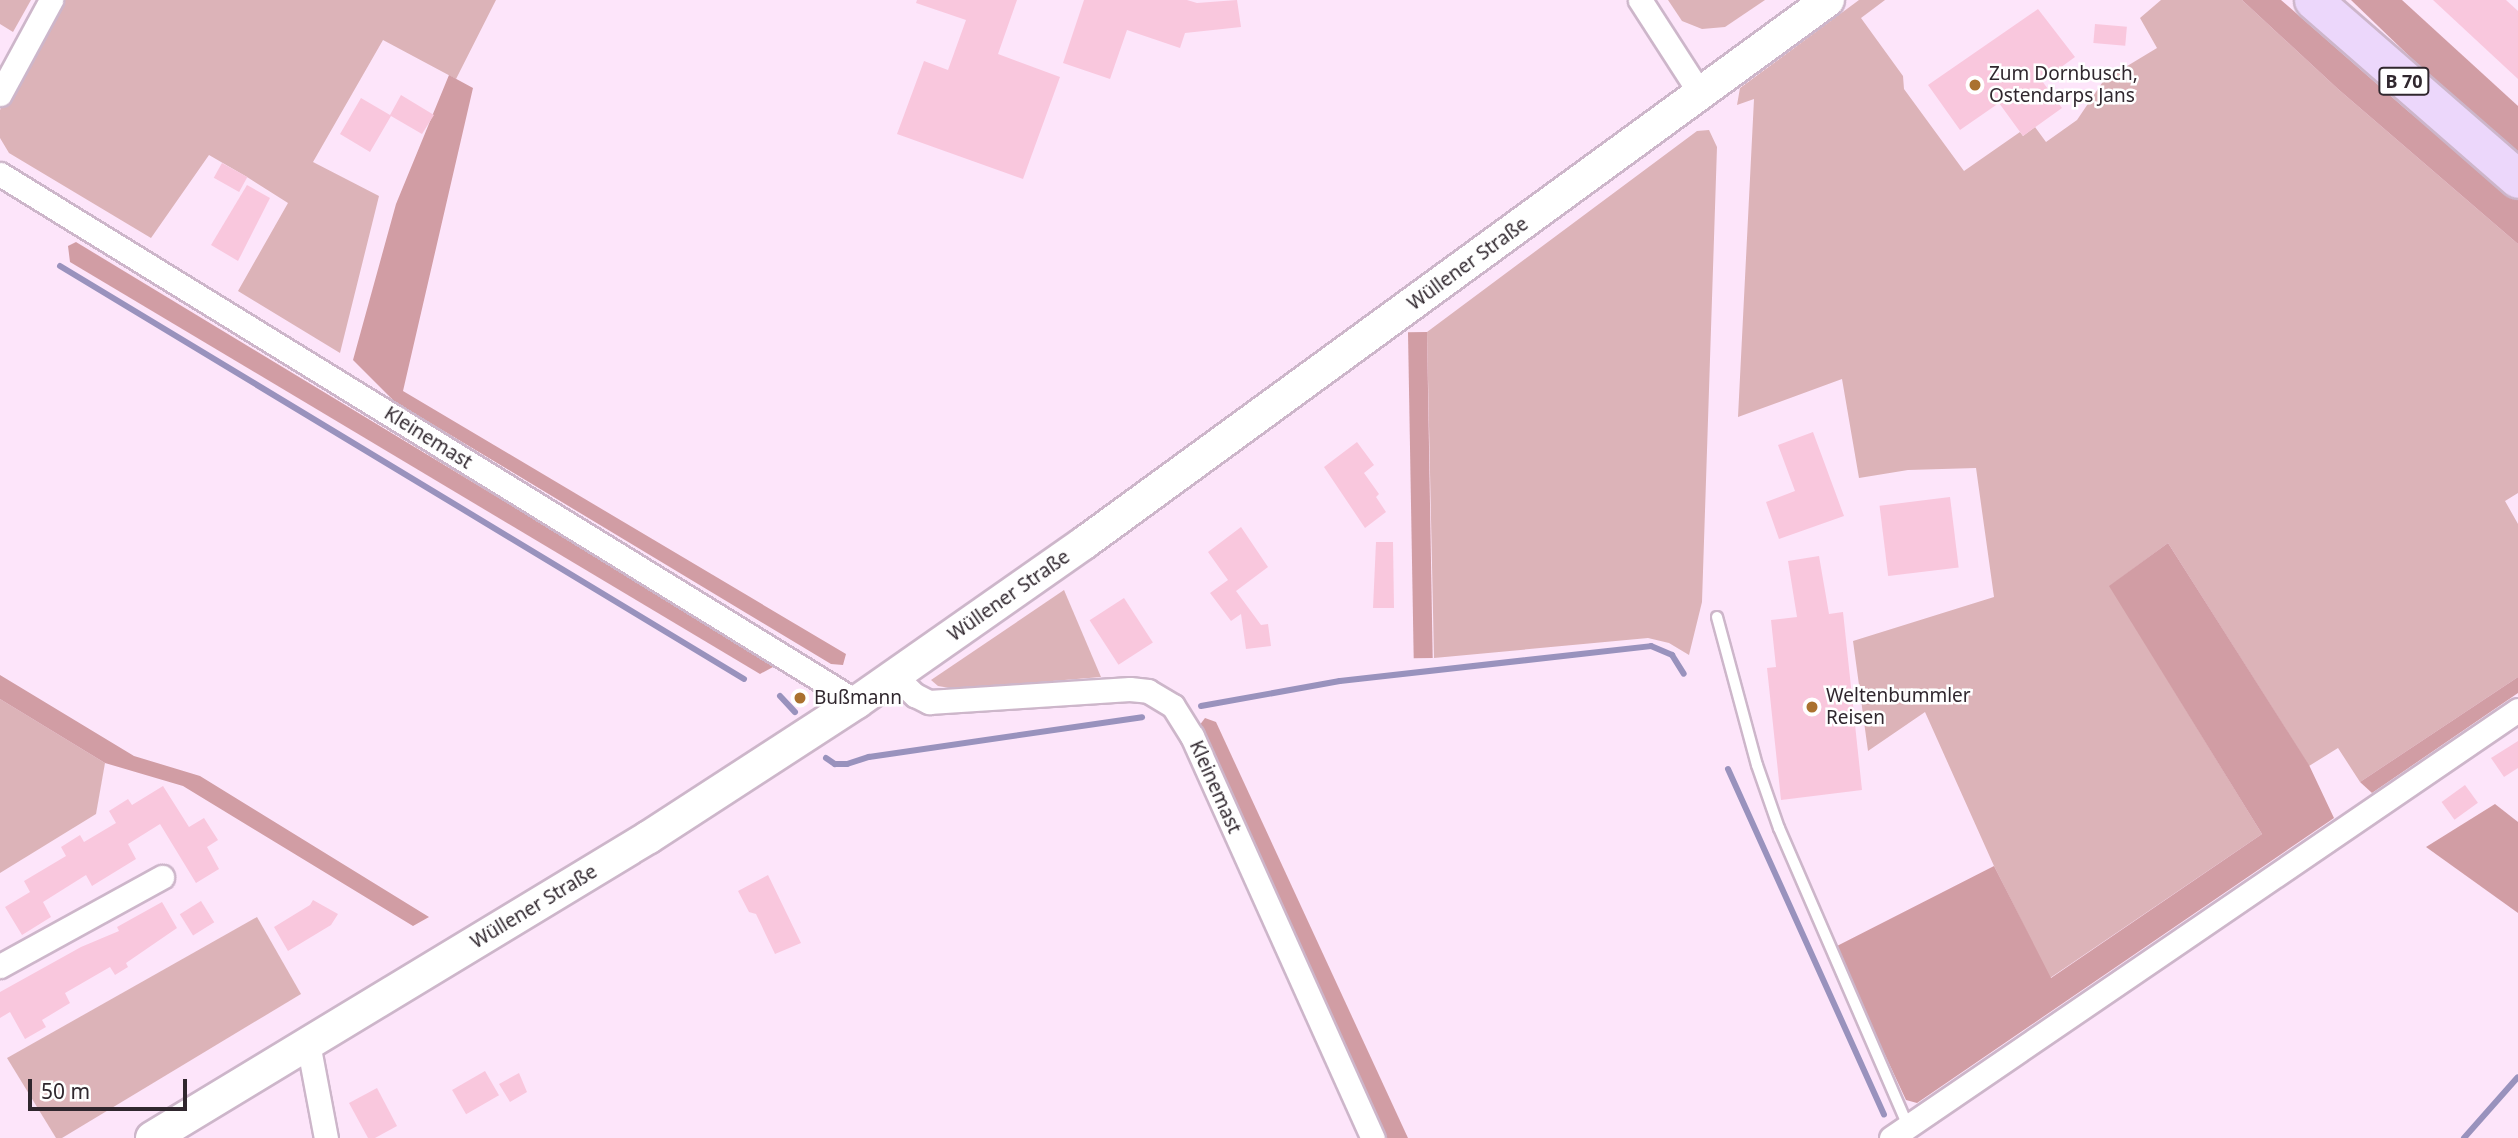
<!DOCTYPE html>
<html>
<head>
<meta charset="utf-8">
<style>
  body { margin:0 }
  #map { position:relative; width:2518px; height:1138px; overflow:hidden; background:#fde5fa; font-family:"Noto Sans",sans-serif }
  div>[style] { position:absolute }
  .green>* { inset:0; background:#dcb3b8 }
  .forest>* { inset:0; background:#d19da4; transform-origin:0 0 }
  .stream>* { height:6px; margin:-3px; padding:0 3px; transform-origin:3px; border-radius:3px; background:#9992bd }
  .building>* { inset:0; background:#f9c7dd; transform-origin:0 0 }
  .roads { filter:drop-shadow(2px 0 #cdb6ca) drop-shadow(-2px 0 #cdb6ca) drop-shadow(0 2px #cdb6ca) drop-shadow(0 -2px #cdb6ca) }
  .service>* { height:10px; margin:-5px; padding:0 5px; transform-origin:5px; border-radius:5px; background:#fff }
  .minor>* { height:23px; margin:-11.5px; padding:0 11.5px; transform-origin:11.5px; border-radius:11.5px; background:#fff }
  .secondary>* { height:32px; margin:-16px; padding:0 16px; transform-origin:16px; border-radius:16px; background:#fff }
  .primary>* { height:37px; margin:-18.5px; padding:0 18.5px; transform-origin:18.5px; border-radius:18.5px; background:#ecd7fb }
  .dots>* { width:19px; height:19px; translate:-50% -50%; box-sizing:border-box; border:4px solid #fff; border-radius:50% }
  span { translate:-50% -50%; white-space:nowrap; text-align:center; line-height:1.15; -webkit-text-stroke:5px #fff; paint-order:stroke }
  .shield-label span { padding:2px 5px; background:#fff; border:2px solid; border-radius:5px; -webkit-text-stroke-width:0 }
  .shield-label { font-size:18px; color:#30272e; font-weight:700 }
  .poi-label { font-size:19px; color:#30272e }
  .left { translate:0 -50%; text-align:left }
  .street-label { font-size:19px; color:#30272e }
  .scale { position:absolute; left:28px; top:1079px; width:159px; height:32px; box-sizing:border-box; border:4px solid #30272e; border-top:0; padding-left:9px; font-size:21px; line-height:24px; white-space:nowrap; color:#30272e; -webkit-text-stroke:5px #fff; paint-order:stroke }
</style>
</head>
<body>
<div id="map">
  <div class="green">
    <div style="clip-path:polygon(0 0,31px 0,13px 32px,0 24px)"></div>
    <div style="clip-path:polygon(61px 0,496px 0,456px 79px,383px 40px,313px 162px,379px 196px,340px 353px,238px 291px,288px 203px,247px 177px,209px 155px,151px 238px,9px 153px,0 138px,0 110px)"></div>
    <div style="clip-path:polygon(1668px 0,1765px 0,1725px 27px,1702px 29px,1682px 21px)"></div>
    <div style="clip-path:polygon(1859px 0,1885px 0,1861px 18px,1903px 76px,1904px 89px,1964px 171px,2020px 132px,2023px 136px,2035px 127px,2046px 142px,2077px 120px,2104px 80px,2157px 48px,2140px 18px,2161px 0,2242px 0,2338px 89px,2518px 244px,2518px 493px,2505px 501px,2518px 524px,2518px 677px,2360px 782px,2338px 748px,2309px 766px,2168px 543px,2110px 586px,2262px 834px,2050px 978px,1994px 866px,1925px 712px,1868px 751px,1853px 641px,1994px 597px,1976px 468px,1908px 470px,1859px 478px,1842px 379px,1738px 417px,1754px 99px,1737px 105px,1740px 88px)"></div>
    <div style="clip-path:polygon(1709px 130px,1717px 147px,1702px 602px,1689px 655px,1669px 643px,1648px 638px,1434px 658px,1427px 332px,1697px 131px)"></div>
    <div style="clip-path:polygon(1064px 590px,1101px 677px,956px 689px,938px 686px,931px 680px)"></div>
    <div style="clip-path:polygon(0 699px,105px 763px,96px 814px,0 873px)"></div>
    <div style="clip-path:polygon(257px 917px,301px 994px,62px 1138px,56px 1138px,7px 1058px)"></div>
  </div>
  <div class="forest">
    <div style="clip-path:polygon(2242px 0,2281px 0,2408px 111px,2518px 200px,2518px 244px,2338px 89px)"></div>
    <div style="clip-path:polygon(2351px 0,2402px 0,2518px 106px,2518px 152px,2431px 77px)"></div>
    <div style="clip-path:polygon(449px 75px,473px 88px,403px 391px,846px 654px,843px 665px,831px 664px,394px 401px,353px 360px,396px 204px)"></div>
    <div style="clip-path:polygon(76px 242px,765px 659px,773px 667px,760px 674px,70px 262px,68px 246px)"></div>
    <div style="left:1427px;top:332px;width:326px;height:19px;rotate:89deg"></div>
    <div style="clip-path:polygon(2168px 543px,2309px 765px,2334px 818px,1917px 1103px,1906px 1100px,1835px 947px,1994px 866px,2051px 978px,2262px 834px,2109px 586px)"></div>
    <div style="clip-path:polygon(0 675px,134px 756px,200px 776px,429px 917px,413px 926px,183px 786px,105px 763px,0 699px)"></div>
    <div style="clip-path:polygon(2518px 677px,2518px 693px,2372px 793px,2360px 782px)"></div>
    <div style="clip-path:polygon(1205px 718px,1216px 722px,1408px 1138px,1383px 1138px,1199px 726px)"></div>
    <div style="clip-path:polygon(2495px 804px,2518px 822px,2518px 913px,2426px 847px)"></div>
  </div>
  <div class="stream">
    <div style="left:60px;top:266px;width:799px;rotate:31.12deg"></div>
    <div style="left:780px;top:696px;width:22px;rotate:47deg"></div>
    <div style="left:1201px;top:706px;width:141px;rotate:-10.2deg"></div>
    <div style="left:1340px;top:681px;width:313px;rotate:-6.4deg"></div>
    <div style="left:1651px;top:646px;width:23px;rotate:23deg"></div>
    <div style="left:1672px;top:655px;width:22px;rotate:58deg"></div>
    <div style="left:826px;top:758px;width:11px;rotate:34deg"></div>
    <div style="left:835px;top:764px;width:12px"></div>
    <div style="left:847px;top:764px;width:23px;rotate:-18deg"></div>
    <div style="left:869px;top:757px;width:276px;rotate:-8.3deg"></div>
    <div style="left:1728px;top:769px;width:379px;rotate:65.7deg"></div>
    <div style="left:2464px;top:1138px;width:81px;rotate:-48.5deg"></div>
  </div>
  <div class="building">
    <div style="clip-path:polygon(917px 0,1017px 0,998px 54px,1060px 77px,1023px 179px,897px 134px,924px 61px,948px 70px,966px 20px,916px 3px)"></div>
    <div style="clip-path:polygon(1084px 0,1187px 0,1197px 3px,1237px 0,1241px 27px,1185px 33px,1180px 48px,1127px 30px,1110px 79px,1063px 63px)"></div>
    <div style="clip-path:polygon(2433px 0,2506px 0,2518px 11px,2518px 79px)"></div>
    <div style="clip-path:polygon(2038px 9px,2075px 57px,2042px 81px,2062px 108px,2023px 136px,1999px 103px,1960px 130px,1928px 85px)"></div>
    <div style="left:2095px;top:24px;width:32px;height:19px;rotate:5deg"></div>
    <div style="clip-path:polygon(401px 95px,434px 115px,422px 134px,391px 116px,370px 152px,340px 134px,361px 98px,390px 115px)"></div>
    <div style="left:222px;top:163px;width:29px;height:17px;rotate:29deg"></div>
    <div style="clip-path:polygon(247px 185px,270px 198px,238px 261px,211px 245px)"></div>
    <div style="clip-path:polygon(1813px 432px,1844px 516px,1779px 539px,1766px 502px,1795px 491px,1778px 445px)"></div>
    <div style="clip-path:polygon(1357px 442px,1374px 465px,1364px 473px,1379px 494px,1376px 497px,1386px 512px,1365px 528px,1324px 467px)"></div>
    <div style="left:1950px;top:497px;width:71px;height:71px;rotate:83deg"></div>
    <div style="clip-path:polygon(1241px 527px,1268px 567px,1236px 591px,1261px 625px,1268px 624px,1271px 646px,1246px 649px,1241px 614px,1231px 621px,1210px 593px,1228px 580px,1208px 552px)"></div>
    <div style="clip-path:polygon(1376px 542px,1393px 542px,1394px 608px,1373px 608px)"></div>
    <div style="clip-path:polygon(1819px 556px,1829px 614px,1843px 612px,1862px 790px,1781px 800px,1767px 668px,1776px 667px,1771px 620px,1797px 617px,1788px 561px)"></div>
    <div style="left:1124px;top:598px;width:53px;height:41px;rotate:57deg"></div>
    <div style="clip-path:polygon(2518px 741px,2518px 768px,2504px 777px,2491px 758px)"></div>
    <div style="left:2465px;top:785px;width:22px;height:29px;rotate:54deg"></div>
    <div style="clip-path:polygon(163px 786px,189px 827px,204px 818px,218px 840px,207px 847px,219px 869px,196px 883px,160px 824px,128px 844px,136px 859px,92px 886px,86px 875px,43px 902px,51px 917px,22px 935px,5px 907px,30px 892px,24px 881px,66px 856px,61px 847px,80px 835px,84px 842px,116px 823px,109px 811px,128px 799px,132px 805px)"></div>
    <div style="clip-path:polygon(768px 875px,801px 943px,775px 954px,756px 914px,749px 912px,738px 891px)"></div>
    <div style="clip-path:polygon(313px 900px,338px 914px,331px 925px,288px 951px,274px 927px,310px 905px)"></div>
    <div style="left:201px;top:901px;width:25px;height:25px;rotate:58deg"></div>
    <div style="clip-path:polygon(162px 902px,177px 928px,126px 963px,128px 967px,115px 975px,110px 967px,65px 993px,70px 1003px,42px 1020px,46px 1027px,25px 1039px,10px 1012px,0 1018px,0 992px,81px 947px,119px 931px,117px 927px)"></div>
    <div style="left:485px;top:1071px;width:28px;height:38px;rotate:60deg"></div>
    <div style="clip-path:polygon(519px 1073px,527px 1092px,510px 1102px,499px 1084px)"></div>
    <div style="clip-path:polygon(377px 1088px,397px 1126px,375px 1138px,368px 1138px,349px 1103px)"></div>
  </div>
  <div class="roads">
    <div class="service">
      <div style="left:1717px;top:617px;width:153px;rotate:74.9deg"></div>
      <div style="left:1757px;top:765px;width:67px;rotate:70.8deg"></div>
      <div style="left:1779px;top:828px;width:325px;rotate:66.6deg"></div>
    </div>
    <div class="minor">
      <div style="left:1640px;top:0;width:111px;rotate:57.2deg"></div>
      <div style="left:0;top:94px;width:107px;rotate:-61.5deg"></div>
      <div style="left:0;top:174px;width:1007px;rotate:31.64deg"></div>
      <div style="left:895px;top:676px;width:28px;rotate:44deg"></div>
      <div style="left:915px;top:695px;width:16px;rotate:27deg"></div>
      <div style="left:929px;top:702px;width:201px;rotate:-3.7deg"></div>
      <div style="left:1130px;top:689px;width:18px;rotate:6deg"></div>
      <div style="left:1148px;top:691px;width:29px;rotate:31deg"></div>
      <div style="left:1173px;top:706px;width:36px;rotate:58deg"></div>
      <div style="left:1192px;top:736px;width:441px;rotate:65.8deg"></div>
      <div style="left:0;top:966px;width:185px;rotate:-28.8deg"></div>
      <div style="left:308px;top:1043px;width:97px;rotate:79.3deg"></div>
      <div style="left:1891px;top:1138px;width:759px;rotate:-34.32deg"></div>
    </div>
    <div class="secondary">
      <div style="left:152px;top:1138px;width:581px;rotate:-31.2deg"></div>
      <div style="left:649px;top:837px;width:248px;rotate:-33deg"></div>
      <div style="left:857px;top:702px;width:277px;rotate:-35deg"></div>
      <div style="left:1084px;top:543px;width:921px;rotate:-36.12deg"></div>
    </div>
    <div class="primary">
      <div style="left:2313px;top:0;width:272px;rotate:41.1deg"></div>
    </div>
  </div>
  <div class="dots">
    <div style="left:1975px;top:85px;background:#aa712f"></div>
    <div style="left:800px;top:698px;background:#aa712f"></div>
    <div style="left:1812px;top:707px;background:#aa712f"></div>
  </div>
  <div class="shield-label">
    <span style="left:2404px;top:81px">B 70</span>
  </div>
  <div class="poi-label">
    <span class="left" style="left:1989px;top:85px">Zum Dornbusch,<br>Ostendarps Jans</span>
    <span class="left" style="left:1826px;top:707px">Weltenbummler<br>Reisen</span>
    <span class="left" style="left:814px;top:698px">Bußmann</span>
  </div>
  <div class="street-label">
    <span style="left:1468px;top:264px;rotate:-36deg">Wüllener Straße</span>
    <span style="left:428px;top:438px;rotate:32deg">Kleinemast</span>
    <span style="left:1009px;top:596px;rotate:-35deg">Wüllener Straße</span>
    <span style="left:1215px;top:787px;rotate:66deg">Kleinemast</span>
    <span style="left:534px;top:907px;rotate:-31deg">Wüllener Straße</span>
  </div>
  <div class="scale">50 m</div>
</div>
</body>
</html>
